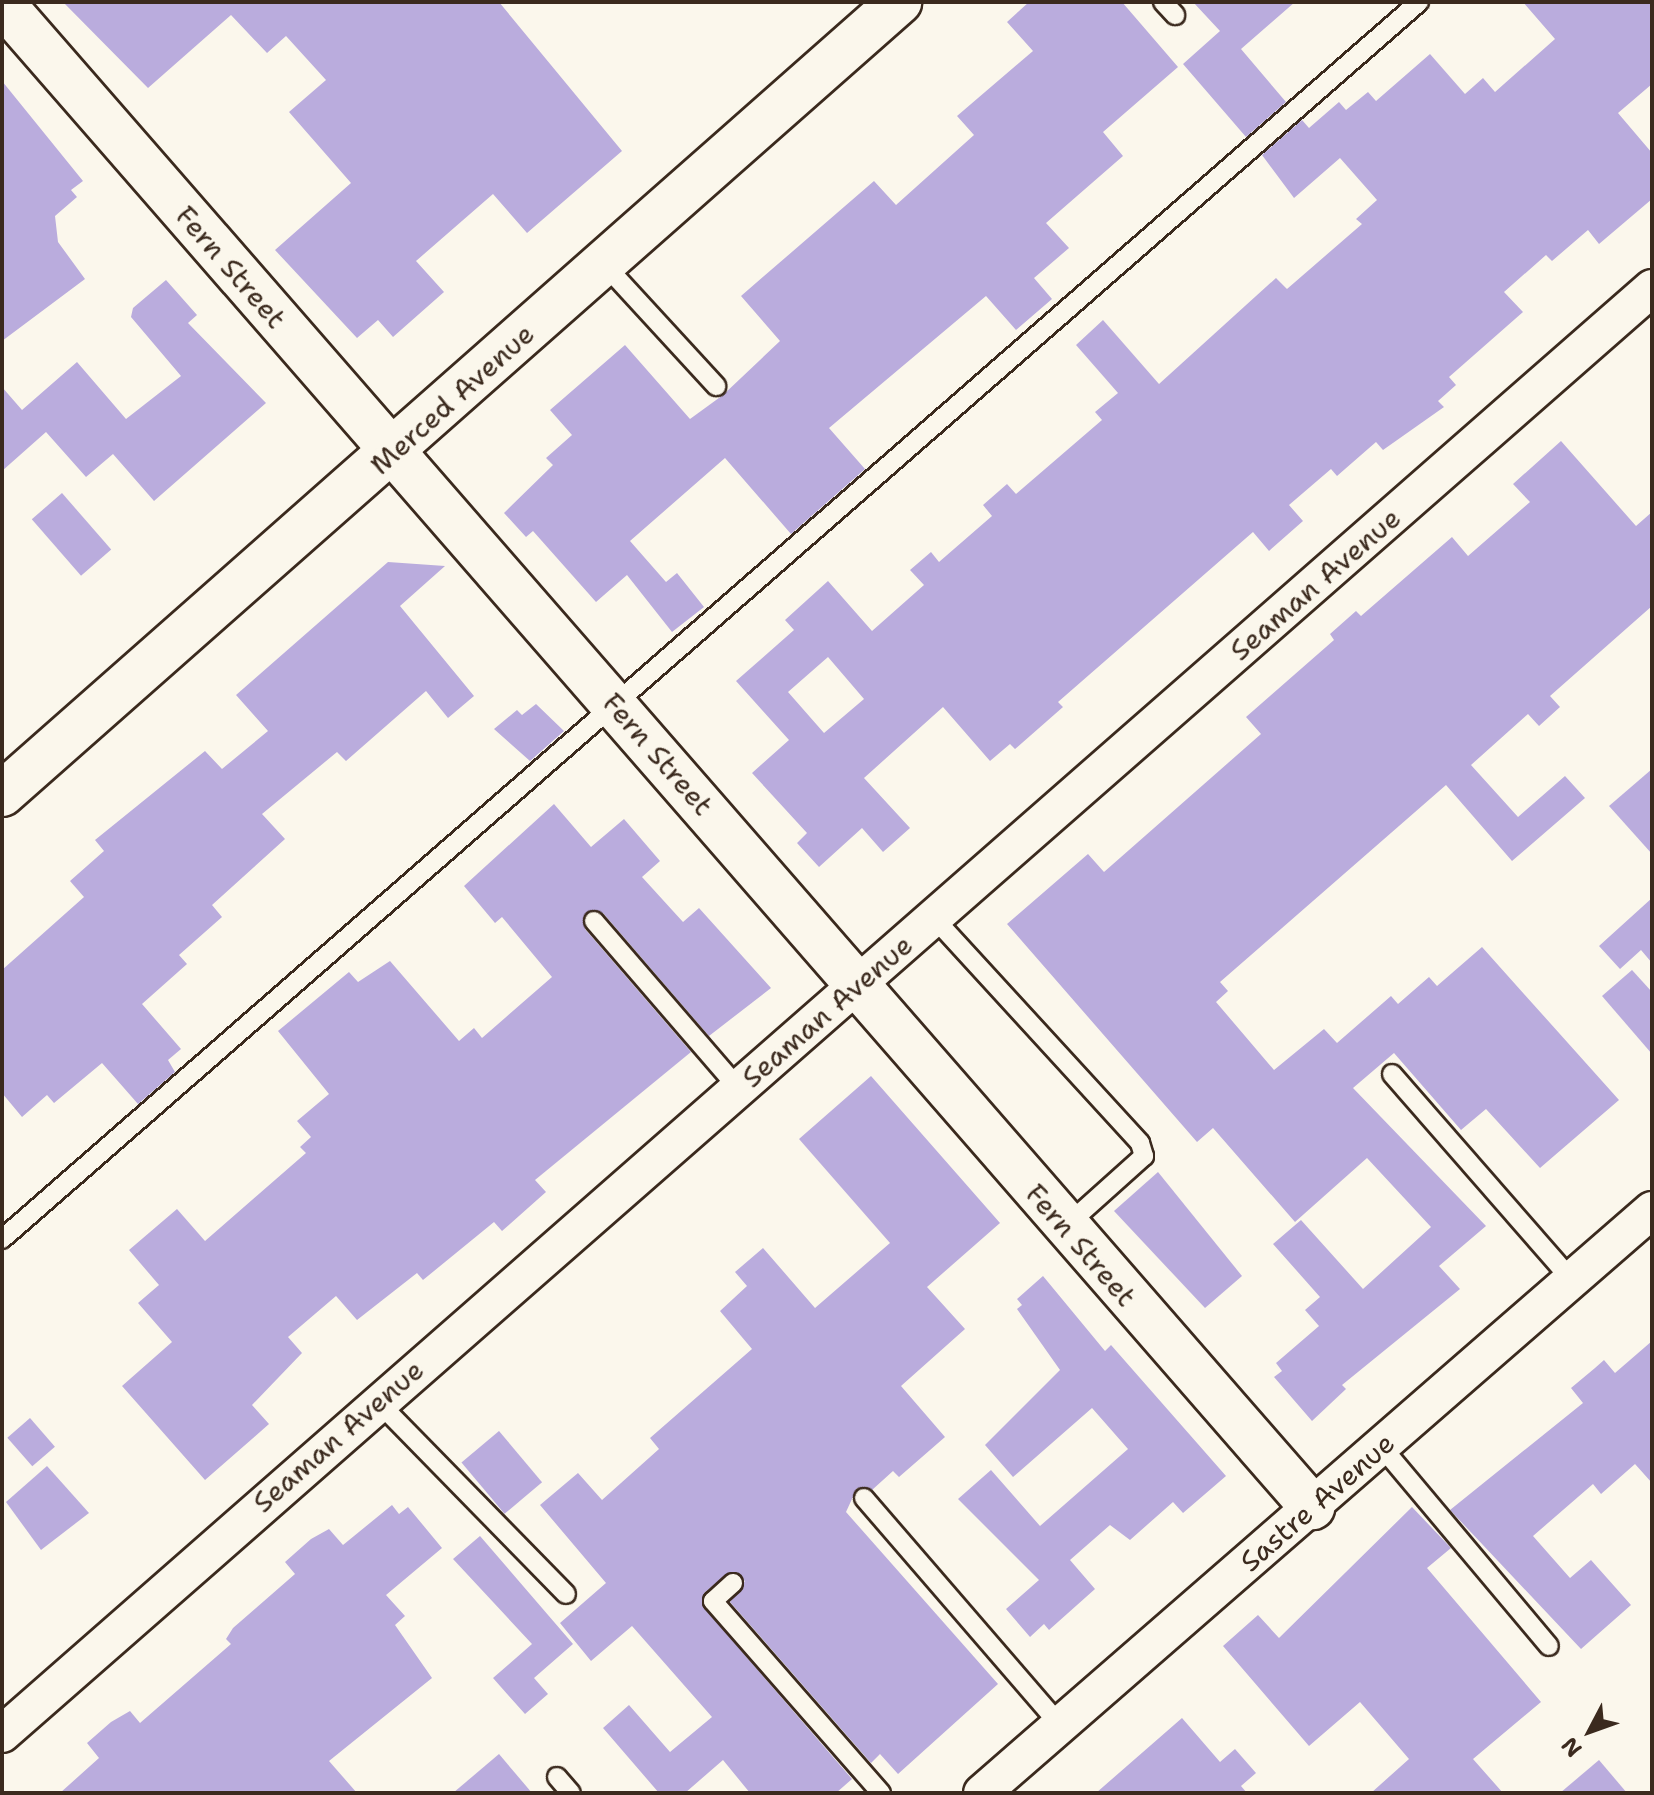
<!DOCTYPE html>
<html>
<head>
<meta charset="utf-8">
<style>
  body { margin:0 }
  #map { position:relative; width:1654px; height:1795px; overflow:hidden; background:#fbf7ec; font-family:"Shantell Sans",sans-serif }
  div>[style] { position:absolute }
  .building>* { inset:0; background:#baacdd; transform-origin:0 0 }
  .roads { filter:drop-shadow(2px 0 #3b2a1e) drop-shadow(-2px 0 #3b2a1e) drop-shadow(0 2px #3b2a1e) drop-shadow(0 -2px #3b2a1e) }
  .lane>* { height:18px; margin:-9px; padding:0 9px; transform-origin:9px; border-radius:9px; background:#fbf7ec }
  .street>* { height:36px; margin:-18px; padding:0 18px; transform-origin:18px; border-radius:18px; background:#fbf7ec }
  .secondary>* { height:44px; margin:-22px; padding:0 22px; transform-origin:22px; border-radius:22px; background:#fbf7ec }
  span { translate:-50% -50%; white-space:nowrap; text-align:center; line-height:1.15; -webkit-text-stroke:6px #fbf7ec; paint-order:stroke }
  .street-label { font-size:28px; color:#3b2a1e }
  .frame { position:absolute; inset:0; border:4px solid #3b2a1e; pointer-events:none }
  .north { position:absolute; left:1550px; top:1691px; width:80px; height:80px; -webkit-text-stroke:6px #fbf7ec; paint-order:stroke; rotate:229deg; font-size:22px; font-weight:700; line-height:32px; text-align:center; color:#3b2a1e }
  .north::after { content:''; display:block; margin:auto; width:28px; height:36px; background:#3b2a1e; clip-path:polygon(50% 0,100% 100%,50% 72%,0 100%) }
</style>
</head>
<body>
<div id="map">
  <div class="building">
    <div style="clip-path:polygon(63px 2px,499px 2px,622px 151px,527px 233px,493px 194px,416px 261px,444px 292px,393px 337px,378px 320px,357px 338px,275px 250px,351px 183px,289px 112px,326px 80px,286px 36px,267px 53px,231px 15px,148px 88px)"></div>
    <div style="clip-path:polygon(1029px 2px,1122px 2px,1178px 67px,1103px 132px,1123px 156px,1046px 223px,1069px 248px,1034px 278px,1052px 299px,1016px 330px,986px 296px,829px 428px,865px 469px,791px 534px,725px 458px,630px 541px,666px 582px,677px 573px,704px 607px,672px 632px,627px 575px,596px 602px,533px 531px,526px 537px,504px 513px,553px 465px,546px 458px,572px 435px,550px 410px,625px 345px,690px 419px,723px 395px,780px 341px,741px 296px,874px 181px,896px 205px,974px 135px,957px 116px,1033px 51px,1007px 22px)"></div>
    <div style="clip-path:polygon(1193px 2px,1295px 2px,1241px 49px,1286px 102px,1246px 137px,1183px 64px,1220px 31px)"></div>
    <div style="clip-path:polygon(evenodd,1523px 2px,1652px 2px,1652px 84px,1618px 113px,1652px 153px,1652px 199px,1599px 244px,1588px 230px,1552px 261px,1546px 255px,1504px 292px,1523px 312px,1449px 377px,1456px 385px,1438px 401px,1444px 407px,1383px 450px,1376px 442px,1337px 476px,1331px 469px,1289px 505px,1303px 521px,1269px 551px,1253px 532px,1058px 702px,1063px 707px,1015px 749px,1010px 744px,990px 761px,943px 707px,864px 778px,910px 828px,883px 852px,862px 828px,819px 867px,797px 843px,807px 833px,752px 773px,789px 740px,736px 681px,794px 630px,785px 620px,828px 581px,872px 631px,924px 585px,910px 570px,931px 552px,939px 562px,992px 516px,983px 505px,1007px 484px,1016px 494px,1102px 420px,1095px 412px,1118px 393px,1076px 345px,1103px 320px,1159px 384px,1276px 278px,1287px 289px,1362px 224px,1356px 219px,1377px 200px,1340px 158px,1294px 198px,1262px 155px,1302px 120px,1309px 128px,1339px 102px,1346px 110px,1368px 92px,1376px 101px,1430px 54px,1465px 94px,1483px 78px,1495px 92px,1555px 39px,1523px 2px,828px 657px,864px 699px,824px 733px,788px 692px,828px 657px)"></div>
    <div style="clip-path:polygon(2px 81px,83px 181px,71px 190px,77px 197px,55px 216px,58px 242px,85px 279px,2px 341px)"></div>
    <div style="clip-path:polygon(166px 280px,197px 315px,188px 323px,266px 403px,154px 501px,113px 454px,86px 477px,46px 432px,2px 471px,2px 387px,22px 410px,77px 362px,126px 419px,181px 376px,131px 317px,133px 308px)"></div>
    <div style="clip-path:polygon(1561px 441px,1636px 526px,1652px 512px,1652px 606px,1550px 696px,1560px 707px,1539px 726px,1528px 714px,1471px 765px,1518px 817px,1565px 776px,1585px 798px,1512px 861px,1446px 785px,1220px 982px,1228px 991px,1216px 1002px,1274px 1070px,1324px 1029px,1337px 1043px,1391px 996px,1398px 1004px,1429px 977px,1437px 986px,1482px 947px,1619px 1100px,1540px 1168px,1486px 1109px,1461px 1130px,1394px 1053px,1353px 1088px,1486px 1226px,1439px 1266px,1460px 1289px,1342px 1385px,1346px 1389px,1312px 1421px,1274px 1377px,1282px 1371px,1276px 1363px,1319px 1326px,1305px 1310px,1320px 1297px,1273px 1244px,1301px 1220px,1363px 1289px,1431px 1227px,1367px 1158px,1295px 1222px,1213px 1128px,1197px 1142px,1007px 924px,1088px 854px,1104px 872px,1261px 734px,1246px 717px,1334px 640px,1330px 634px,1356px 611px,1361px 616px,1452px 537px,1468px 556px,1530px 502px,1513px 484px)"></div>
    <div style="left:62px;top:493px;width:75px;height:40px;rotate:49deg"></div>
    <div style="clip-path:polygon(388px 562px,445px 566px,400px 606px,474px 696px,448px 718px,426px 691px,346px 761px,337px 752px,262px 814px,285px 839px,212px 905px,222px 917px,179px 955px,187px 964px,142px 1004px,181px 1049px,168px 1060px,175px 1072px,138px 1104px,102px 1063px,54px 1103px,47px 1095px,22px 1117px,2px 1093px,2px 970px,84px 897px,70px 881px,104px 851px,95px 840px,205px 751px,222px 769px,268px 731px,236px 695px)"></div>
    <div style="clip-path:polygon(536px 704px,564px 731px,530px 761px,494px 729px,517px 710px,522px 715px)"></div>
    <div style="clip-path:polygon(1652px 769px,1652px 854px,1609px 806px)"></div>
    <div style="clip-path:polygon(554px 804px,591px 847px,624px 819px,660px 861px,642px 877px,683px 922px,699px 908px,771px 988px,709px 1036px,603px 913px,586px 912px,585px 929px,691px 1052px,535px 1180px,546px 1192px,502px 1231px,494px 1222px,423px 1280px,417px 1273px,357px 1320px,336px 1296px,288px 1337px,302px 1353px,252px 1405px,269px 1424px,205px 1480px,122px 1386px,172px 1342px,138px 1303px,159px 1285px,129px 1250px,177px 1209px,205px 1241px,306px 1153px,300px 1147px,311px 1137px,297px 1121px,329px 1094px,278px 1031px,349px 972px,358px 982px,390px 961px,459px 1041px,474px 1028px,482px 1038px,552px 977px,502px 917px,495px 923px,464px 886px)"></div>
    <div style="clip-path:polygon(1652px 898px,1652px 963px,1641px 950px,1620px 969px,1599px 946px)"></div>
    <div style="clip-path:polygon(1632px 970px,1652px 992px,1652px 1054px,1602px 996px)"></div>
    <div style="clip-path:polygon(871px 1076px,1000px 1223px,927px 1287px,965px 1329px,901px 1386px,945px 1437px,899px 1477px,893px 1471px,872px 1490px,857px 1488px,846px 1512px,998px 1684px,898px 1774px,880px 1754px,871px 1763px,730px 1602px,745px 1581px,730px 1572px,704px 1593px,704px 1608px,852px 1779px,836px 1793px,750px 1793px,723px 1760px,685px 1793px,659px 1793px,603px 1728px,629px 1705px,670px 1752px,712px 1717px,632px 1626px,591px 1661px,560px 1623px,606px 1583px,540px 1505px,578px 1473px,602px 1500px,659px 1449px,650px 1438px,752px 1349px,720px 1311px,747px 1286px,735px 1272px,763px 1248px,815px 1308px,890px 1243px,799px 1139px)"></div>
    <div style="clip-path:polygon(1158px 1172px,1242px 1276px,1205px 1308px,1114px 1211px)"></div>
    <div style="clip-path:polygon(1043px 1276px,1105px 1351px,1111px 1345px,1226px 1476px,1183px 1513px,1173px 1502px,1130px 1540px,1110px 1525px,1070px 1560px,1095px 1589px,1049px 1630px,1044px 1624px,1030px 1637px,1006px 1609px,1039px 1580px,958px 1499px,991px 1470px,1040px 1526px,1128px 1449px,1092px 1408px,1013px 1477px,985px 1445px,1060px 1370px,1017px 1309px,1022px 1305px,1017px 1299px)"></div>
    <div style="clip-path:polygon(1652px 1341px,1652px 1483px,1635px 1464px,1601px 1494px,1593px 1484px,1533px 1536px,1570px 1578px,1591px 1560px,1631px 1605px,1581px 1649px,1450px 1510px,1583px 1403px,1571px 1388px,1595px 1368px,1604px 1360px,1615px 1373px)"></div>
    <div style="left:30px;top:1418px;width:38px;height:30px;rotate:49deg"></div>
    <div style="left:499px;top:1431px;width:67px;height:49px;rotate:50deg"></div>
    <div style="clip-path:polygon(47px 1466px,89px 1513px,41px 1550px,6px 1502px)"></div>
    <div style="clip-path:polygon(392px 1505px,399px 1514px,408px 1507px,442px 1548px,386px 1595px,405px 1616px,395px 1625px,432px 1678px,329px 1761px,357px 1793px,60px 1793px,99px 1758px,87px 1743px,111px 1722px,130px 1711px,140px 1723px,231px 1644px,226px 1639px,233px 1628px,295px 1574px,285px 1562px,311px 1539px,329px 1529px,343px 1545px)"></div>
    <div style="clip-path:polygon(1412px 1507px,1451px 1548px,1427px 1568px,1541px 1702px,1473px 1759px,1503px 1793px,1371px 1793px,1409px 1759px,1360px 1702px,1309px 1746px,1223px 1646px,1258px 1615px,1279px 1638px)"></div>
    <div style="clip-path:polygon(480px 1536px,573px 1644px,534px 1678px,548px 1694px,525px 1714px,493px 1678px,532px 1644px,453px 1559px)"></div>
    <div style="clip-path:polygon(1182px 1718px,1220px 1762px,1235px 1749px,1256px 1773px,1241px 1786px,1247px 1793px,1096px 1793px)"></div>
    <div style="clip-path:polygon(499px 1754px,532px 1793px,453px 1793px)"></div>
    <div style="clip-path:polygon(1599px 1760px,1627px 1793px,1560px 1793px)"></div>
  </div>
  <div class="roads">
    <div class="lane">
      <div style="left:1163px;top:2px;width:18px;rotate:47deg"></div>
      <div style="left:604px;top:264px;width:166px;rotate:47.4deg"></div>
      <div style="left:934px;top:918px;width:305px;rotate:47.5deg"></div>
      <div style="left:1140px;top:1143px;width:14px;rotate:73deg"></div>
      <div style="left:1144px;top:1156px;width:103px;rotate:138.1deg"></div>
      <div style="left:594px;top:921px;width:221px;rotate:49.2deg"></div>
      <div style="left:1392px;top:1074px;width:274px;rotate:48.9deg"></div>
      <div style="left:2px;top:1239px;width:1881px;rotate:-41.12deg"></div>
      <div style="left:377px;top:1401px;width:270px;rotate:45.6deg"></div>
      <div style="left:1381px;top:1446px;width:261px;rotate:50deg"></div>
      <div style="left:864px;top:1498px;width:300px;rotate:49.2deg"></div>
      <div style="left:733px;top:1583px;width:27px;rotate:138deg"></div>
      <div style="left:713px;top:1601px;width:255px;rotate:48.8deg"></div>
      <div style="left:557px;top:1777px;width:21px;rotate:49deg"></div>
    </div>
    <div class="street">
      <div style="left:2px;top:1734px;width:2194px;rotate:-41.23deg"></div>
      <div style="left:982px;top:1793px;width:888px;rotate:-41.03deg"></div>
    </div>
    <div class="secondary">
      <div style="left:2px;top:3px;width:1995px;rotate:48.94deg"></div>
      <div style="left:2px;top:794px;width:1197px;rotate:-41.44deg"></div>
    </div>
  </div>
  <div class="street-label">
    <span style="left:231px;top:267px;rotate:49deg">Fern Street</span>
    <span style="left:452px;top:399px;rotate:-42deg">Merced Avenue</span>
    <span style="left:1315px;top:584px;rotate:-41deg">Seaman Avenue</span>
    <span style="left:658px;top:754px;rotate:49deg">Fern Street</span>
    <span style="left:827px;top:1011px;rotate:-41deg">Seaman Avenue</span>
    <span style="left:1081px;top:1245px;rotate:49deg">Fern Street</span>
    <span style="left:338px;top:1436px;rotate:-41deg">Seaman Avenue</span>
    <span style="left:1317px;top:1502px;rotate:-41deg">Sastre Avenue</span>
  </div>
  <div class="frame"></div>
  <div class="north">N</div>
</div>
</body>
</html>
